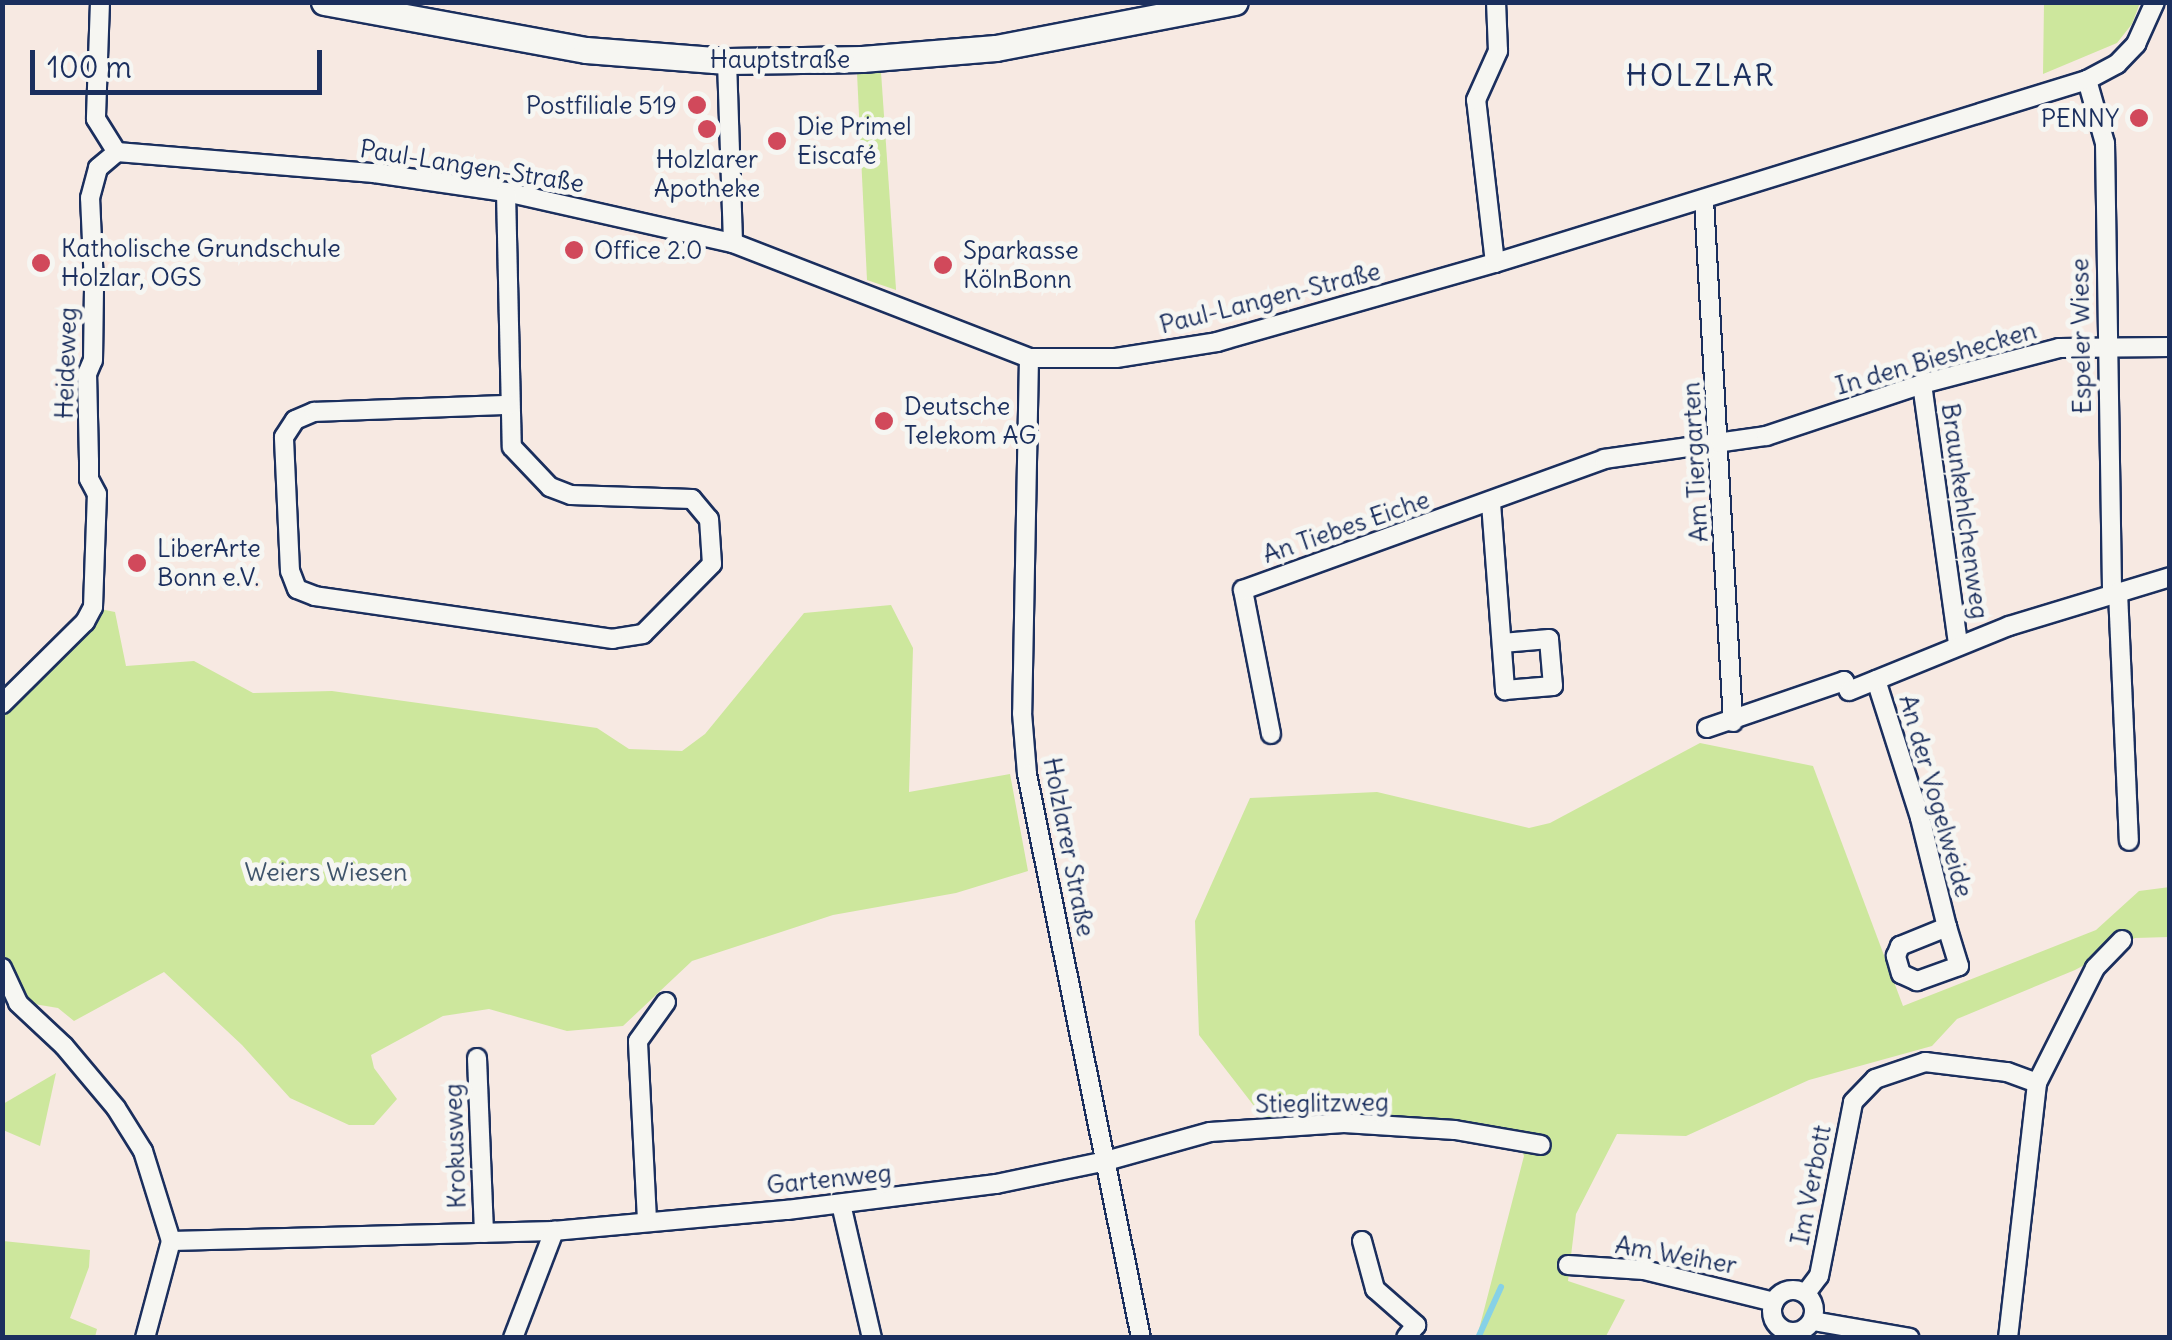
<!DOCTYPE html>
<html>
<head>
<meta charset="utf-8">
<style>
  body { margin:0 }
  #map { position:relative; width:2172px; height:1340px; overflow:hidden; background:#f7e9e2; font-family:Delius,sans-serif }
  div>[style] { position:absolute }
  .green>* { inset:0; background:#cde79d }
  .stream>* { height:6px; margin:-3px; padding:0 3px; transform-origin:3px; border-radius:3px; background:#86d1e7 }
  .roads { filter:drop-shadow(2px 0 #1b2f5e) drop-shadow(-2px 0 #1b2f5e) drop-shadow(0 2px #1b2f5e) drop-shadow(0 -2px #1b2f5e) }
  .street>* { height:18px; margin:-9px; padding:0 9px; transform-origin:9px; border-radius:9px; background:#f6f6f2 }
  .street>.ring { margin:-9px; padding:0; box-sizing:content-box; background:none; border:18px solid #f6f6f2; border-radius:50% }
  .secondary>* { height:25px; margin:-12.5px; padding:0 12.5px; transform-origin:12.5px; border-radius:12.5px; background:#f6f6f2 }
  .dots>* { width:28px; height:28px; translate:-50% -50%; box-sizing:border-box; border:5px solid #f6f6f2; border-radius:50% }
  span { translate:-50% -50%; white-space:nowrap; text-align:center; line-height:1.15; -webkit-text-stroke:10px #f6f6f2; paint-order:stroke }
  .street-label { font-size:25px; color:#1b2f5e }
  .poi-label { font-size:25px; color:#1b2f5e }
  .right { translate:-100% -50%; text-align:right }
  .left { translate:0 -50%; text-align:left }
  .park-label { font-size:25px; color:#3f546b }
  .quarter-label { font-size:30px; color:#1b2f5e; letter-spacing:2.5px }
  .frame { position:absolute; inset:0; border:5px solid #1b2f5e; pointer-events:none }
  .scale { position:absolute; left:30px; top:50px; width:292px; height:45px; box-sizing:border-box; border:5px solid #1b2f5e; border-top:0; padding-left:12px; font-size:30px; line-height:35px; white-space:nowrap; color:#1b2f5e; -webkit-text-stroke:8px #f6f6f2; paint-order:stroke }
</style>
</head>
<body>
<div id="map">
  <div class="green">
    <div style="clip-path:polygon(2044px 3px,2044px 2px,2140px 3px,2132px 24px,2117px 43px,2043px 74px)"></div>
    <div style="clip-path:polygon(881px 72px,896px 289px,896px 290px,867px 280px,857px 73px)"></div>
    <div style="clip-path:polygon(891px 605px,913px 648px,909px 792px,1010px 774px,1028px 871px,956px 893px,833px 915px,692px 961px,623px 1026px,567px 1031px,489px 1009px,443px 1016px,371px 1055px,374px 1068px,397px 1099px,374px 1125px,349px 1125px,290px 1098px,242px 1045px,164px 972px,74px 1021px,58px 1008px,34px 1004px,25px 998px,3px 959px,3px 713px,10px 699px,100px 609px,115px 612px,126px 666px,194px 661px,253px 693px,332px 691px,597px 728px,629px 749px,682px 751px,705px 734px,804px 613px)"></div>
    <div style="clip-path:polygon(1700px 743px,1813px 766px,1903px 1006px,2096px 930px,2139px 891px,2170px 887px,2169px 937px,2135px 938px,2075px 970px,1957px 1019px,1932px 1046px,1809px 1080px,1686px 1136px,1617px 1134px,1576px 1214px,1568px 1281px,1625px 1300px,1605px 1338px,1477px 1337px,1524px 1156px,1521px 1148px,1430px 1126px,1268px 1124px,1199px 1035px,1195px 921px,1250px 798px,1377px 792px,1529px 828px,1550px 823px)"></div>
    <div style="clip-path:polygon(56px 1073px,40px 1146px,3px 1130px,3px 1104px)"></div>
    <div style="clip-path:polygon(3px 1241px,90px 1250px,89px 1267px,70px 1318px,97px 1329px,95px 1337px,3px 1337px)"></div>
  </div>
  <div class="stream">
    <div style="left:1478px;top:1338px;width:56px;rotate:-65.7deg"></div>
  </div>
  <div class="roads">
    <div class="street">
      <div style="left:100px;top:2px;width:117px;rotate:92deg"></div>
      <div style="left:96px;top:119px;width:39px;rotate:58deg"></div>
      <div style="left:727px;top:61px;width:182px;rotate:88.1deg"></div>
      <div style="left:2087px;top:80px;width:66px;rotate:74.1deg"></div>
      <div style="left:2105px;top:143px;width:451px;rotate:89.1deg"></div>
      <div style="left:117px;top:152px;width:258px;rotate:4.7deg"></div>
      <div style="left:374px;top:173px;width:133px;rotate:8.2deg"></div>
      <div style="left:506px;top:192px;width:233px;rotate:12.7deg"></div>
      <div style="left:733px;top:243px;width:318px;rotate:21.2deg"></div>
      <div style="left:1029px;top:358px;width:87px"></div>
      <div style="left:1116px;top:358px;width:102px;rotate:-9deg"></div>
      <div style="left:1217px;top:342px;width:289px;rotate:-15.9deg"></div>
      <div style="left:1495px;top:263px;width:620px;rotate:-17.18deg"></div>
      <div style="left:2087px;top:80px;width:34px;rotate:-28deg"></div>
      <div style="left:2117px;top:64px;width:28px;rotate:-46deg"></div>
      <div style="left:2136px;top:44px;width:46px;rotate:-65.7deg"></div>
      <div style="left:506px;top:192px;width:255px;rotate:88.7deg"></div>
      <div style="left:512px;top:447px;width:55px;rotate:46.5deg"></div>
      <div style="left:550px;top:487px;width:22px;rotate:21deg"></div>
      <div style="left:571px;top:495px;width:121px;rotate:1.9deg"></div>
      <div style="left:692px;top:499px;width:26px;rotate:50deg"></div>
      <div style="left:709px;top:519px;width:45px;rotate:86.2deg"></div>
      <div style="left:712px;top:564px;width:98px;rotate:134.6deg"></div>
      <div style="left:643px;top:634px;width:30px;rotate:171deg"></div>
      <div style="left:613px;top:639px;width:301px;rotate:-171.8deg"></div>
      <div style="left:315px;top:596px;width:19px;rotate:-159deg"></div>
      <div style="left:297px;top:589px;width:19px;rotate:-111deg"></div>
      <div style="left:290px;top:571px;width:134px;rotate:-92.6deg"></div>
      <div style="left:284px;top:437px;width:20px;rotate:-57deg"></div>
      <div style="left:295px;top:420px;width:21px;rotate:-23deg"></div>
      <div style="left:314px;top:412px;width:195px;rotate:-2.1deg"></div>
      <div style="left:1704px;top:200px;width:523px;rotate:86.82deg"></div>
      <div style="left:1495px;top:263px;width:164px;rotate:-96.6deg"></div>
      <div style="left:1476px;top:100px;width:54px;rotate:-65.8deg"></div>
      <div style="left:1498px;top:51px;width:49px;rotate:-92.3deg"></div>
      <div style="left:1029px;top:358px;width:355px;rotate:91.1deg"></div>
      <div style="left:1022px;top:713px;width:61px;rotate:85.3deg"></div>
      <div style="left:1027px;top:774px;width:575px;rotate:78.57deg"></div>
      <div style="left:1922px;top:384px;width:263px;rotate:82.1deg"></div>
      <div style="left:1491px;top:503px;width:188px;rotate:85.7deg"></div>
      <div style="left:1505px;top:690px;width:48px;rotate:-4.8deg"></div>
      <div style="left:1553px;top:686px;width:47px;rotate:-94.9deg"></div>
      <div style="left:1549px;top:639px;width:47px;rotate:175.1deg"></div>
      <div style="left:2118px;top:592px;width:249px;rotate:87.5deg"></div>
      <div style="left:1876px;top:680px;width:145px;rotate:72.3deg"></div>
      <div style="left:1920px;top:818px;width:112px;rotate:76.1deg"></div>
      <div style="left:2px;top:704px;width:117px;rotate:-44.7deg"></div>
      <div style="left:85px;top:622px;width:17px;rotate:-62deg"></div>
      <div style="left:93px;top:607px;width:113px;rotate:-88deg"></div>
      <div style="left:97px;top:494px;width:17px;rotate:-118deg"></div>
      <div style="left:89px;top:479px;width:18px;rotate:-90deg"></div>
      <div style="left:89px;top:461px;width:87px;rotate:-91.3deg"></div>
      <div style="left:87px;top:374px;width:15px;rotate:-67deg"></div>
      <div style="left:93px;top:360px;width:75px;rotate:-89.2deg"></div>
      <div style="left:94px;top:285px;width:87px;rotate:-92.6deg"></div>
      <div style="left:90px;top:198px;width:31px;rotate:-75deg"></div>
      <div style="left:98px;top:168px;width:25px;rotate:-40deg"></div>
      <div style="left:1707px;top:728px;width:145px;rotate:-18.9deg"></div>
      <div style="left:1844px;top:681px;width:11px;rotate:63deg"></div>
      <div style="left:1849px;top:691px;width:173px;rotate:-22.1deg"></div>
      <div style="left:2009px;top:626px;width:168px;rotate:-16.9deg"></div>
      <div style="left:1271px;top:734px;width:147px;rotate:-101deg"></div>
      <div style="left:1243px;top:590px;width:384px;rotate:-19.9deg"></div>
      <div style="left:1604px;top:459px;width:164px;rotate:-8.1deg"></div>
      <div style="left:1766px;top:436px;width:164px;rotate:-18.4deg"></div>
      <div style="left:1922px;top:384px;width:142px;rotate:-14.7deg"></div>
      <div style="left:2059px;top:348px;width:111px;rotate:-0.5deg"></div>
      <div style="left:1947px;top:927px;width:41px;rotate:72.9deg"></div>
      <div style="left:1959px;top:966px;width:45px;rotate:160.3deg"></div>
      <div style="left:1917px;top:981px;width:17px;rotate:-156deg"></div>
      <div style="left:1901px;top:974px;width:19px;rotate:-106deg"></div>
      <div style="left:1896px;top:956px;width:11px;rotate:-68deg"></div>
      <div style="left:1900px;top:946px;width:51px;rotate:-22deg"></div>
      <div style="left:2px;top:968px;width:38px;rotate:65deg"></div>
      <div style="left:18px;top:1003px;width:63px;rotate:43.1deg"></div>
      <div style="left:64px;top:1046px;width:81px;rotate:50deg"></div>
      <div style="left:116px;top:1108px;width:51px;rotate:57.9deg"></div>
      <div style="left:143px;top:1151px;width:94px;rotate:72.7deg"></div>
      <div style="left:171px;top:1241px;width:100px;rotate:105deg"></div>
      <div style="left:477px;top:1058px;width:175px;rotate:87.7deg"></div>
      <div style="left:841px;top:1204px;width:138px;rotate:77deg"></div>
      <div style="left:647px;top:1220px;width:179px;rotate:-92.9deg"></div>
      <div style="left:638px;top:1041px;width:48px;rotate:-54.3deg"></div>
      <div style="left:171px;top:1241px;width:383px;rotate:-1.5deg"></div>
      <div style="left:554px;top:1231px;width:234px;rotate:-5.2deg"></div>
      <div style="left:787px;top:1210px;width:211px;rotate:-7.1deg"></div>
      <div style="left:996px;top:1184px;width:112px;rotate:-11.8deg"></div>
      <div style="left:1106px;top:1161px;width:108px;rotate:-15.6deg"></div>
      <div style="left:1210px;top:1132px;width:134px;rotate:-3.8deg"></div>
      <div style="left:1344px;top:1123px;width:111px;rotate:3.6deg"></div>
      <div style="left:1455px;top:1130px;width:87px;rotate:9.9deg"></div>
      <div style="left:1362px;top:1241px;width:50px;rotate:74.8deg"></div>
      <div style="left:1375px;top:1289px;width:55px;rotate:41.3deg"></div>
      <div style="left:1416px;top:1325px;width:16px;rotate:128deg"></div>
      <div style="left:1568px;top:1265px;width:76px;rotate:3.8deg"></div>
      <div style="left:1644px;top:1270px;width:134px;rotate:13.8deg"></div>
      <div class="ring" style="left:1772px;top:1290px;width:24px;height:24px"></div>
      <div style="left:1806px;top:1293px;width:21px;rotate:-53deg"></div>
      <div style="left:1819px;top:1276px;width:177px;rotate:-78.9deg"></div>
      <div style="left:1853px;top:1102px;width:32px;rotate:-46deg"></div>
      <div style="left:1875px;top:1079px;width:53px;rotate:-18.8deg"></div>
      <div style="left:1925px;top:1062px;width:83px;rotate:7deg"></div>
      <div style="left:2007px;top:1072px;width:32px;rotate:20deg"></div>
      <div style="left:1813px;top:1321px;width:98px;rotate:9.9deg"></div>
      <div style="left:513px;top:1338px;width:115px;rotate:-69deg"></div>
      <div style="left:2008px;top:1338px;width:257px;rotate:-83.5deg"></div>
      <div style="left:2037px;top:1083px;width:129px;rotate:-63.2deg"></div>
      <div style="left:2095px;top:968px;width:39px;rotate:-46deg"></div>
    </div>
    <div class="secondary">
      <div style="left:324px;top:2px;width:266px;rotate:10.4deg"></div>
      <div style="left:586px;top:50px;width:141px;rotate:4.5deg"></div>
      <div style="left:727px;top:61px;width:135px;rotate:-0.8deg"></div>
      <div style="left:862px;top:59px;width:134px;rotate:-4.7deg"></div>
      <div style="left:996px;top:48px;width:243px;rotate:-10.9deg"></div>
    </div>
  </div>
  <div class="dots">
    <div style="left:697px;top:105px;background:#d1495b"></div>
    <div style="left:2139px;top:118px;background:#d1495b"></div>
    <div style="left:707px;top:129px;background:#d1495b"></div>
    <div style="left:777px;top:141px;background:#d1495b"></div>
    <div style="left:574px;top:250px;background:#d1495b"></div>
    <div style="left:41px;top:263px;background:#d1495b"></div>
    <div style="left:943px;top:265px;background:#d1495b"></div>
    <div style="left:884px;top:421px;background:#d1495b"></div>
    <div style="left:137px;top:563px;background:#d1495b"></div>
  </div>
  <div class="street-label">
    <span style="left:780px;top:59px">Hauptstraße</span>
    <span style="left:472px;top:166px;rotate:9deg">Paul-Langen-Straße</span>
    <span style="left:1270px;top:298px;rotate:-14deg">Paul-Langen-Straße</span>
    <span style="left:2081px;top:336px;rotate:-91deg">Espeler Wiese</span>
    <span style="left:1936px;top:358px;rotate:-16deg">In den Bieshecken</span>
    <span style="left:66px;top:363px;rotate:-88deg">Heideweg</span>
    <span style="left:1695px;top:462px;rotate:-93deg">Am Tiergarten</span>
    <span style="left:1965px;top:511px;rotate:82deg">Braunkehlchenweg</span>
    <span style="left:1346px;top:527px;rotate:-19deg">An Tiebes Eiche</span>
    <span style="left:1936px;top:796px;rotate:74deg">An der Vogelweide</span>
    <span style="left:1069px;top:847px;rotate:79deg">Holzlarer Straße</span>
    <span style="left:1322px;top:1103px;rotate:-1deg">Stieglitzweg</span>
    <span style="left:455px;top:1146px;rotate:-92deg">Krokusweg</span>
    <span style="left:829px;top:1179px;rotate:-6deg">Gartenweg</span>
    <span style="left:1811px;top:1185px;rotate:-79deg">Im Verbott</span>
    <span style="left:1676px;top:1255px;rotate:10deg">Am Weiher</span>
  </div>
  <div class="poi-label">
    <span class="right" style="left:677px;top:105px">Postfiliale 519</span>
    <span class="right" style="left:2119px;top:118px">PENNY</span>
    <span class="left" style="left:797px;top:141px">Die Primel<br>Eiscafé</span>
    <span style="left:707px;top:174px">Holzlarer<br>Apotheke</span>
    <span class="left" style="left:61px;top:263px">Katholische Grundschule<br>Holzlar, OGS</span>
    <span class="left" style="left:594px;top:250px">Office 2.0</span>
    <span class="left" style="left:963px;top:265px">Sparkasse<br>KölnBonn</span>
    <span class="left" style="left:904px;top:421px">Deutsche<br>Telekom AG</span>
    <span class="left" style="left:157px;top:563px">LiberArte<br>Bonn e.V.</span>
  </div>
  <div class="park-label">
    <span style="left:326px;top:872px">Weiers Wiesen</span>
  </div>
  <div class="quarter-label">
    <span style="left:1701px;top:75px">HOLZLAR</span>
  </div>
  <div class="frame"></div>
  <div class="scale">100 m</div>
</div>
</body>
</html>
